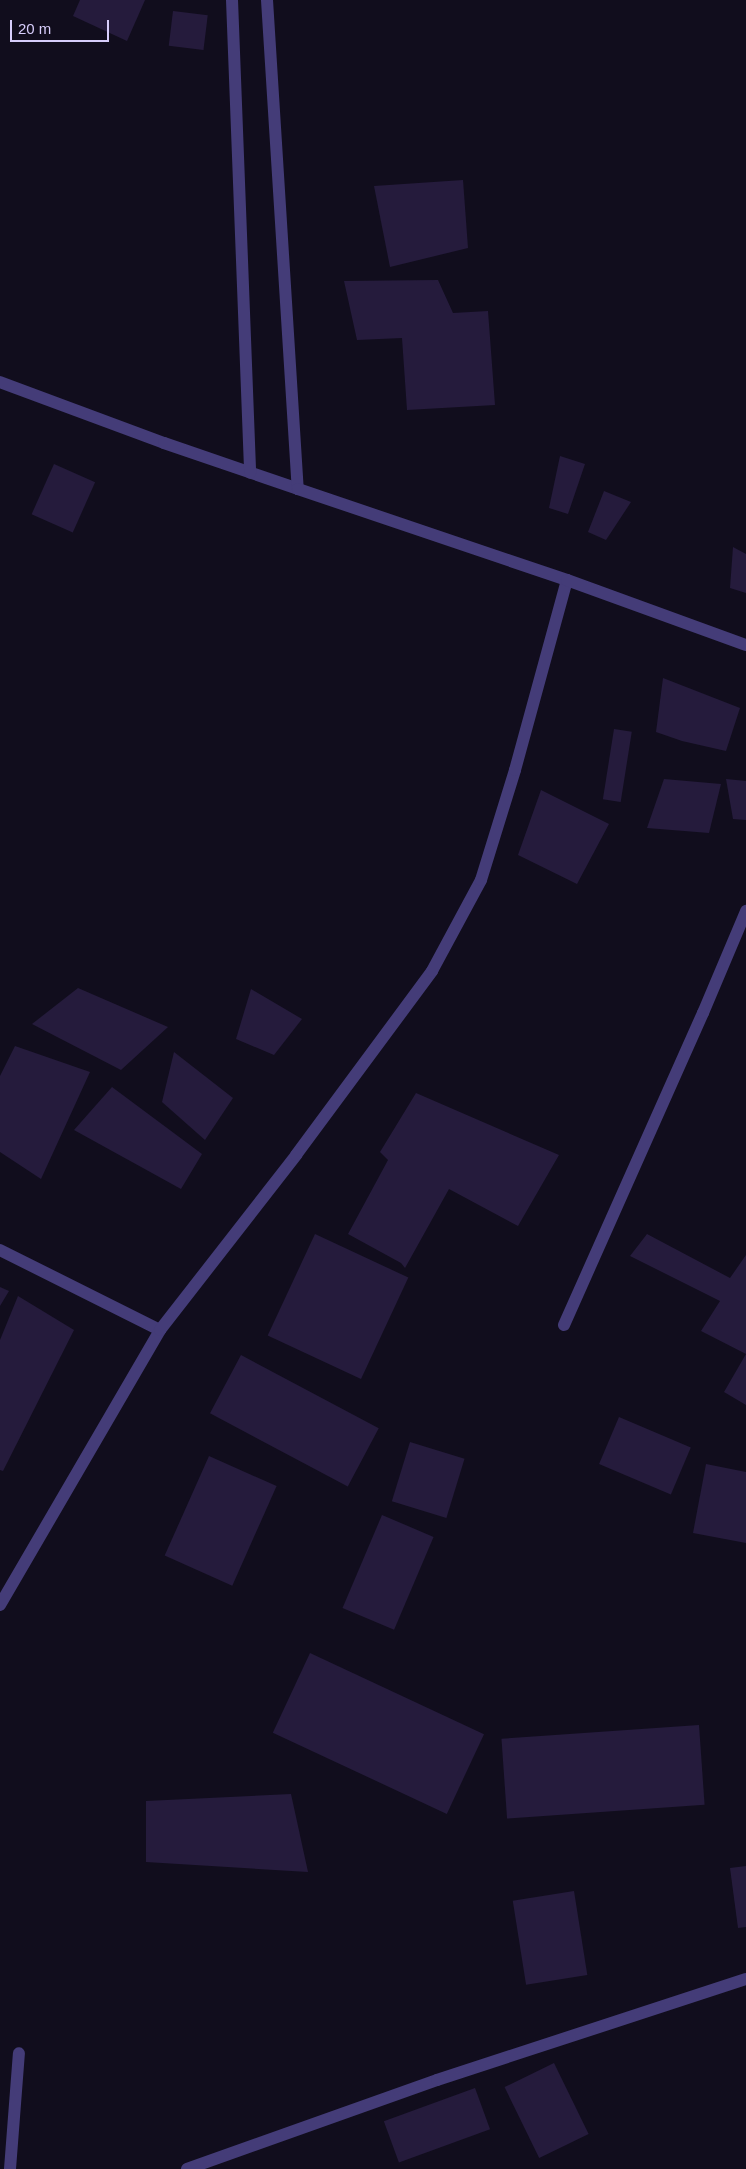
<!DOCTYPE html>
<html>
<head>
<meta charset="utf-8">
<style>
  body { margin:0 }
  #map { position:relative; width:746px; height:2169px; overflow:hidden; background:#110d1d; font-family:Arial,sans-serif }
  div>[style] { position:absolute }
  .building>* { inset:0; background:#251b3c; transform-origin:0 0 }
  .minor>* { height:12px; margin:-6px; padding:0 6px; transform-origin:6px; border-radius:6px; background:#443c78 }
  .tertiary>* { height:12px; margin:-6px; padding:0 6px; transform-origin:6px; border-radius:6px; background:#443c78 }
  span { translate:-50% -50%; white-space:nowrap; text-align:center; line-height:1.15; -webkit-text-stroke:4px #110d1d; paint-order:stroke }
  .scale { position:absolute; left:10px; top:20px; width:99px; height:22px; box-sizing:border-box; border:2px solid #d7cdfb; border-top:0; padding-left:6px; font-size:15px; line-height:18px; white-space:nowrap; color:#d7cdfb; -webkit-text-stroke:4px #110d1d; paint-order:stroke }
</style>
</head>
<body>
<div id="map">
  <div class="building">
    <div style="clip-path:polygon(80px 0,145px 0,127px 41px,73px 16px)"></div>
    <div style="left:173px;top:11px;width:35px;height:35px;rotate:7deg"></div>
    <div style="clip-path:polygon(463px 180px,468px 248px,390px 267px,374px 186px)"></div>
    <div style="clip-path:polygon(438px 280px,453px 313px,488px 311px,495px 405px,407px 410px,402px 338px,357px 340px,344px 281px)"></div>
    <div style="clip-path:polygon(560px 456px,585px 464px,568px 514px,549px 508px)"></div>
    <div style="left:54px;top:464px;width:45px;height:55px;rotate:24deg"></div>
    <div style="clip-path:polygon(604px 491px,631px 502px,606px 540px,588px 532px)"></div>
    <div style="clip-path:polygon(733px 547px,746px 554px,746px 593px,730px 588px)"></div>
    <div style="clip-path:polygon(663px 678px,740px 708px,726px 751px,682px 741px,656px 732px)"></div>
    <div style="left:614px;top:729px;width:18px;height:71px;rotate:9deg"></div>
    <div style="clip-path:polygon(664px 779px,721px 784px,709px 833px,647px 828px)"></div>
    <div style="clip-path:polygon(726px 779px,746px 781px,746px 820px,733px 819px)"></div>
    <div style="clip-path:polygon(541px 790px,609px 824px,577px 884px,518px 855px)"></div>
    <div style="clip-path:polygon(78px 988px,168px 1027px,121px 1070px,32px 1024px)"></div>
    <div style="clip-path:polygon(251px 989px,302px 1019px,274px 1055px,236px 1039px)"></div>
    <div style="clip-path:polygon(15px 1046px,90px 1072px,41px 1179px,0 1152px,0 1076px)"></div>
    <div style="clip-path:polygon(174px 1052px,233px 1098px,205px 1140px,162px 1102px)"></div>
    <div style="clip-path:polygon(112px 1087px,202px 1154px,181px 1189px,74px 1130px)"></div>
    <div style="clip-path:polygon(416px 1093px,559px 1155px,518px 1226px,449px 1189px,405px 1268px,401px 1263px,348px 1234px,388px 1160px,380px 1152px)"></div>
    <div style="left:315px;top:1234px;width:103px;height:112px;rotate:25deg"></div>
    <div style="clip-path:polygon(647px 1234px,730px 1278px,746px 1255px,746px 1405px,724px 1392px,746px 1354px,701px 1331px,720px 1301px,630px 1256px)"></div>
    <div style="clip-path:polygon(0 1287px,9px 1291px,0 1306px)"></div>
    <div style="clip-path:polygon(18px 1296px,74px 1330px,3px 1471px,0 1470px,0 1340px)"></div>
    <div style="left:241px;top:1355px;width:156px;height:66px;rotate:28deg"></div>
    <div style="left:619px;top:1417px;width:78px;height:51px;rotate:23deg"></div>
    <div style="left:410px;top:1442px;width:57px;height:62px;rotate:17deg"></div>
    <div style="left:209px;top:1456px;width:74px;height:109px;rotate:24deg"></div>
    <div style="clip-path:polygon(706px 1464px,746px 1472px,746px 1543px,693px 1533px)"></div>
    <div style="left:382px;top:1515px;width:56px;height:101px;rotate:23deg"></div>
    <div style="left:310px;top:1653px;width:192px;height:88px;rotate:25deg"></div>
    <div style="left:699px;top:1725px;width:80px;height:198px;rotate:86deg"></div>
    <div style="clip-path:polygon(291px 1794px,308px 1872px,146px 1862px,146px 1801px)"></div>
    <div style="clip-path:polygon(746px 1866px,746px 1927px,738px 1928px,730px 1868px)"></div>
    <div style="left:574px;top:1891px;width:85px;height:62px;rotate:81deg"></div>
    <div style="left:554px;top:2063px;width:79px;height:55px;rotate:64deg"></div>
    <div style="left:475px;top:2088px;width:44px;height:97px;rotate:70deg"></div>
  </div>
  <div class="minor">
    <div style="left:0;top:382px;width:175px;rotate:20.4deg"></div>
    <div style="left:164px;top:443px;width:142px;rotate:18.9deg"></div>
    <div style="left:0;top:1250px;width:179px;rotate:26.6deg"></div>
    <div style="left:564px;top:1325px;width:342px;rotate:-66deg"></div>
    <div style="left:703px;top:1013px;width:111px;rotate:-67.1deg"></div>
    <div style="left:0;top:1605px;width:318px;rotate:-59.8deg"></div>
    <div style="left:160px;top:1330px;width:222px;rotate:-52.1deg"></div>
    <div style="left:296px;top:1155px;width:229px;rotate:-53.5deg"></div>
    <div style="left:432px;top:971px;width:103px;rotate:-61.7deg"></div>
    <div style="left:481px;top:880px;width:115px;rotate:-72.8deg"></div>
    <div style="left:515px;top:770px;width:197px;rotate:-74.7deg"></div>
    <div style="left:10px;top:2169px;width:116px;rotate:-85.6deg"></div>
    <div style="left:187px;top:2169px;width:265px;rotate:-19.6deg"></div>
    <div style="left:437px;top:2080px;width:325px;rotate:-18.1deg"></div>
  </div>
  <div class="tertiary">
    <div style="left:232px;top:0;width:473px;rotate:87.8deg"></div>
    <div style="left:267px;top:0;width:490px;rotate:86.4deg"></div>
    <div style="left:298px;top:489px;width:284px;rotate:18.7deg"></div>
    <div style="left:567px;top:580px;width:190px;rotate:20deg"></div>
  </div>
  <div class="scale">20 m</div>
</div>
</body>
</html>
